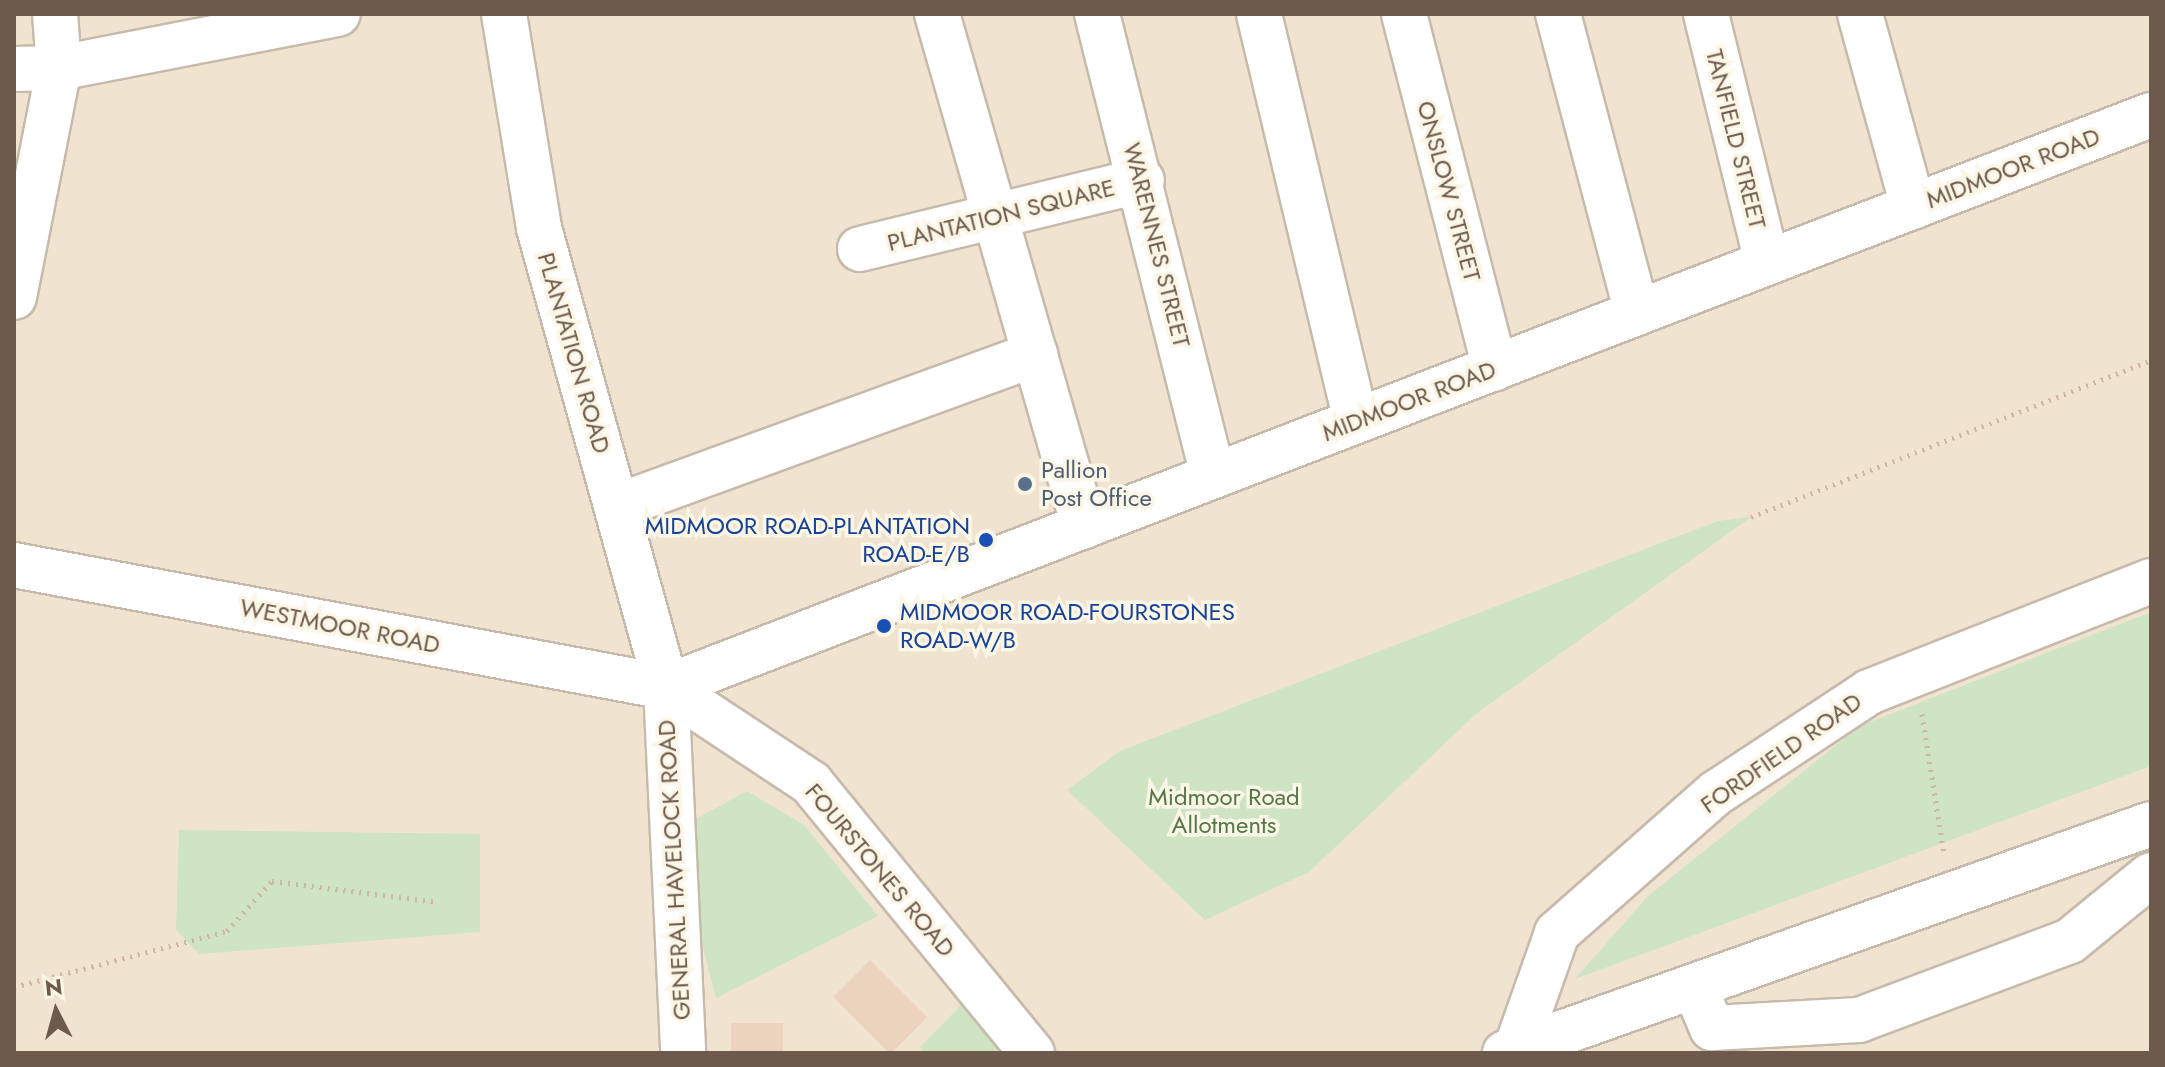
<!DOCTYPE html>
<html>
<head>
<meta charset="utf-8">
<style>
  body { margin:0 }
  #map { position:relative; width:2165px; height:1067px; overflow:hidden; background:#f9f2e2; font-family:Jost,sans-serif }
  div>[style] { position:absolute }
  .residential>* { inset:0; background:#f0e4d1; transform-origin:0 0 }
  .green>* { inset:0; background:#cee4c3 }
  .building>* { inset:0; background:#ebd3bd; transform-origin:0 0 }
  .path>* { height:5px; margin-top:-2.5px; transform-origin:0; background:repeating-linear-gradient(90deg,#cfb6a1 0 2px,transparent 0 8px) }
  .roads { filter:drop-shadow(2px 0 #c8baab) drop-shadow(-2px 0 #c8baab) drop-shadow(0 2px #c8baab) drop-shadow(0 -2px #c8baab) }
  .minor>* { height:44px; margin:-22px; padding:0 22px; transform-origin:22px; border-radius:22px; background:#fff }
  .dots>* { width:22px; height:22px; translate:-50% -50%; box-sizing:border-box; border:4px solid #fcf6e7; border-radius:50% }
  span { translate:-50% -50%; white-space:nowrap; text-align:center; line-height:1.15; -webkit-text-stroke:7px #fcf6e7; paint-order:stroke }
  .street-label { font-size:24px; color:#6d5a4c }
  .service-label { font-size:24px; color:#4e5e75 }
  .left { translate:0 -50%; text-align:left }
  .transit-label { font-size:24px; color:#164399 }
  .right { translate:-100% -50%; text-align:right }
  .park-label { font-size:24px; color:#537848 }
  .frame { position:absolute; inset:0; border:16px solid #6d5a4c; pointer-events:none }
  .north { position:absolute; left:16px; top:971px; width:80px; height:80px; -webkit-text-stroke:6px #fcf6e7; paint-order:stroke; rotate:354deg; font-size:22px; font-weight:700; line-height:32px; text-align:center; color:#6d5a4c }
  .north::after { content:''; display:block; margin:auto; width:28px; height:36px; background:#6d5a4c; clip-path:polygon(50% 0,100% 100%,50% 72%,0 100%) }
</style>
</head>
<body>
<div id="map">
  <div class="residential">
    <div style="left:14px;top:14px;width:2137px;height:1039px"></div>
  </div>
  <div class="green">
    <div style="clip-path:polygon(1751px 517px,1477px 713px,1309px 872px,1205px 920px,1067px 790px,1120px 751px,1718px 521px)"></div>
    <div style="clip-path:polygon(2151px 612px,2151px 766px,1575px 979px,1648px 896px,1860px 726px)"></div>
    <div style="clip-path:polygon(747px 791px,804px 825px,878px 916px,716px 998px,695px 917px,696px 819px)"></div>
    <div style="clip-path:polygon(179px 830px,480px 834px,480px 932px,199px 954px,176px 930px)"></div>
    <div style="clip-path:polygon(967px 999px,1009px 1053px,923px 1053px,920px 1047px)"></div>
  </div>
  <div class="building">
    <div style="left:870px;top:960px;width:81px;height:52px;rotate:45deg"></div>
    <div style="left:783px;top:1023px;width:30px;height:52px;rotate:90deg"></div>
  </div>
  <div class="path">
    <div style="left:1751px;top:517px;width:430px;rotate:-21.4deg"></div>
    <div style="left:1922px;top:714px;width:142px;rotate:81.1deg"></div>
    <div style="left:14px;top:987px;width:220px;rotate:-14.7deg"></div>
    <div style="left:227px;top:931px;width:67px;rotate:-48deg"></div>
    <div style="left:272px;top:881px;width:167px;rotate:7.2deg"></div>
  </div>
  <div class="roads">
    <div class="minor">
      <div style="left:504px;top:14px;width:217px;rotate:80.7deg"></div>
      <div style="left:539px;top:228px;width:476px;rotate:74.5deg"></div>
      <div style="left:666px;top:687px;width:366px;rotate:87.3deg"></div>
      <div style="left:937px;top:14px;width:533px;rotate:73.98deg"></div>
      <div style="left:1097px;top:14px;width:476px;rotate:75.9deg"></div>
      <div style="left:1259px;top:14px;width:418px;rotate:76.6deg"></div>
      <div style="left:1404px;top:14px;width:366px;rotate:75.6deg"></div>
      <div style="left:1558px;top:14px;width:309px;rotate:75.2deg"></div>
      <div style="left:1706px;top:14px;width:256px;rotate:76.2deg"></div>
      <div style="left:1860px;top:14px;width:200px;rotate:74.6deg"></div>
      <div style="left:14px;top:69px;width:45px;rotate:-1.3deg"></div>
      <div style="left:59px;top:68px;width:284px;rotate:-11deg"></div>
      <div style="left:860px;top:249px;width:290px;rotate:-13.7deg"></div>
      <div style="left:14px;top:297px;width:233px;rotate:-78.9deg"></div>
      <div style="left:59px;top:68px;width:54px;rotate:-94.2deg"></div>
      <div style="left:618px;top:506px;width:444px;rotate:-20deg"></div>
      <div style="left:14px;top:565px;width:663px;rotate:10.6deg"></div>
      <div style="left:666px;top:687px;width:174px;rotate:33.5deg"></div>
      <div style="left:811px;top:783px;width:349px;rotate:50.7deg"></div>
      <div style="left:666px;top:687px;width:1591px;rotate:-21.07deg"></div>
      <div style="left:1694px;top:986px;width:46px;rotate:66.8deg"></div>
      <div style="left:1712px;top:1028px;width:147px;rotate:-3.1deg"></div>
      <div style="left:1859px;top:1020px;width:225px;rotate:-20.5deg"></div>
      <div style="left:2070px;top:941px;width:104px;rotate:-39.2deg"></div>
      <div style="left:1516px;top:1049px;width:123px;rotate:-70.5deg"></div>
      <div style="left:1557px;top:933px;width:212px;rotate:-41.4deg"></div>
      <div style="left:1716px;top:793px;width:183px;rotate:-33.4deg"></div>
      <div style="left:1869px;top:692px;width:303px;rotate:-21.5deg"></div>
      <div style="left:1505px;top:1053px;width:685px;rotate:-19.52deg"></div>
    </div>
  </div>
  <div class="dots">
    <div style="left:1025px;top:484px;background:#5c6f8a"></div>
    <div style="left:986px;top:540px;background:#1a4fb4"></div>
    <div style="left:884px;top:626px;background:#1a4fb4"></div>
  </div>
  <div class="street-label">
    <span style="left:1736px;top:139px;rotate:76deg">TANFIELD STREET</span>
    <span style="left:2013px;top:168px;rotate:-21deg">MIDMOOR ROAD</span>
    <span style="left:1449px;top:191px;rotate:75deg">ONSLOW STREET</span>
    <span style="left:1001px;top:215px;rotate:-14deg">PLANTATION SQUARE</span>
    <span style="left:1157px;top:245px;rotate:76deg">WARENNES STREET</span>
    <span style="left:574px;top:353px;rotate:74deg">PLANTATION ROAD</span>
    <span style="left:1409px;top:401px;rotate:-21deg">MIDMOOR ROAD</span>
    <span style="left:340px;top:626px;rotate:11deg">WESTMOOR ROAD</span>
    <span style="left:1781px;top:753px;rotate:-35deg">FORDFIELD ROAD</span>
    <span style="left:674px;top:870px;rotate:-93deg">GENERAL HAVELOCK ROAD</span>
    <span style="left:880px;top:870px;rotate:50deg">FOURSTONES ROAD</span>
  </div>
  <div class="service-label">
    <span class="left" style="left:1041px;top:484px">Pallion<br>Post Office</span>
  </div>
  <div class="transit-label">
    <span class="right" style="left:970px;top:540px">MIDMOOR ROAD-PLANTATION<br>ROAD-E/B</span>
    <span class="left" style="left:900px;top:626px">MIDMOOR ROAD-FOURSTONES<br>ROAD-W/B</span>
  </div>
  <div class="park-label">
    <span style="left:1224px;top:811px">Midmoor Road<br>Allotments</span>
  </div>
  <div class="frame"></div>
  <div class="north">N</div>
</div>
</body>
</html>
